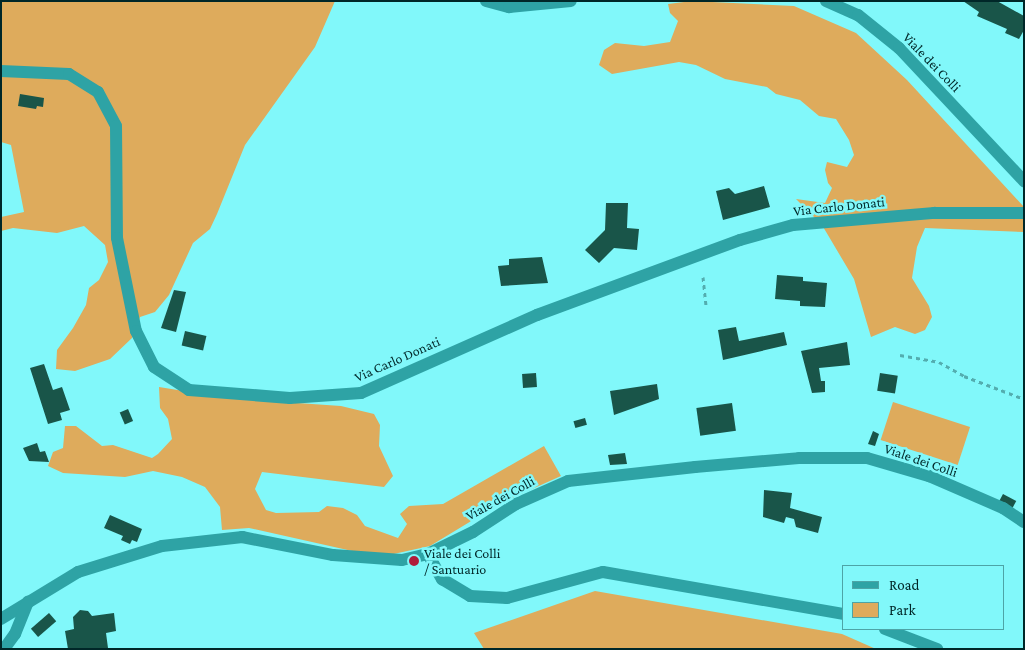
<!DOCTYPE html>
<html>
<head>
<meta charset="utf-8">
<style>
  body { margin:0 }
  #map { position:relative; width:1025px; height:650px; overflow:hidden; background:#81f8fa; font-family:"Crimson Pro",serif }
  div>[style] { position:absolute }
  .green>* { inset:0; background:#deab5c; transform-origin:0 0 }
  .building>* { inset:0; background:#195549; transform-origin:0 0 }
  .path>* { height:3px; margin-top:-1.5px; transform-origin:0; background:repeating-linear-gradient(90deg,#53adaf 0 4px,transparent 0 8px) }
  .minor>* { height:12px; margin:-6px; padding:0 6px; transform-origin:6px; border-radius:6px; background:#2ea3a5 }
  .dots>* { width:14px; height:14px; translate:-50% -50%; box-sizing:border-box; border:2px solid #81f8fa; border-radius:50% }
  span { translate:-50% -50%; white-space:nowrap; text-align:center; line-height:1.15; -webkit-text-stroke:5px #81f8fa; paint-order:stroke }
  .street-label { font-size:14px; color:#002728 }
  .poi-label { font-size:14px; color:#002728 }
  .left { translate:0 -50%; text-align:left }
  .frame { position:absolute; inset:0; border:2px solid #002728; pointer-events:none }
  .legend { position:absolute; left:842px; top:565px; width:162px; height:65px; box-sizing:border-box; background:#81f8fa; border:1px solid #4da4a6; margin:0; padding:6px 9px; list-style:none; font-size:15px; color:#002728 }
  .legend li { display:flex; align-items:center; gap:10px; height:25px }
  .legend b { width:25px; border:1px solid #4da4a6 }
</style>
</head>
<body>
<div id="map">
  <div class="green">
    <div style="clip-path:polygon(1px 1px,335px 1px,315px 47px,245px 145px,217px 214px,210px 229px,193px 243px,169px 295px,155px 312px,140px 317px,132px 338px,110px 359px,75px 371px,56px 369px,57px 350px,73px 328px,86px 305px,89px 288px,99px 280px,108px 262px,105px 245px,84px 226px,57px 233px,13px 228px,1px 231px,1px 217px,24px 212px,11px 145px,1px 142px)"></div>
    <div style="clip-path:polygon(692px 1px,794px 6px,856px 33px,907px 80px,1024px 207px,1024px 232px,925px 228px,917px 247px,912px 278px,929px 306px,932px 317px,925px 330px,915px 334px,895px 327px,871px 337px,854px 279px,822px 225px,796px 199px,825px 203px,832px 188px,828px 183px,825px 170px,827px 162px,847px 167px,854px 155px,849px 140px,836px 119px,819px 116px,800px 100px,776px 94px,767px 87px,725px 79px,696px 65px,679px 62px,612px 74px,599px 65px,604px 50px,615px 43px,644px 46px,670px 42px,678px 21px,670px 13px,668px 4px)"></div>
    <div style="clip-path:polygon(159px 387px,227px 398px,341px 406px,374px 414px,380px 425px,379px 446px,393px 476px,384px 487px,262px 472px,255px 489px,266px 510px,276px 513px,319px 512px,327px 506px,343px 508px,357px 515px,365px 526px,398px 538px,407px 524px,400px 514px,409px 506px,443px 504px,544px 446px,561px 476px,501px 503px,430px 546px,389px 555px,361px 553px,249px 528px,222px 530px,220px 507px,205px 487px,182px 477px,153px 471px,125px 477px,63px 473px,48px 466px,53px 452px,63px 448px,65px 426px,76px 426px,102px 446px,113px 445px,152px 458px,158px 454px,172px 439px,168px 419px,160px 408px)"></div>
    <div style="left:893px;top:402px;width:81px;height:40px;rotate:18deg"></div>
    <div style="clip-path:polygon(595px 591px,842px 634px,876px 649px,484px 649px,474px 633px)"></div>
  </div>
  <div class="building">
    <div style="clip-path:polygon(963px 1px,997px 1px,1024px 16px,1024px 30px,1019px 39px,1005px 33px,1007px 29px,977px 16px,979px 12px)"></div>
    <div style="clip-path:polygon(20px 94px,44px 98px,43px 107px,37px 106px,36px 109px,18px 106px)"></div>
    <div style="clip-path:polygon(764px 186px,770px 207px,723px 220px,716px 191px,729px 188px,735px 194px)"></div>
    <div style="clip-path:polygon(606px 203px,628px 203px,627px 228px,639px 229px,637px 250px,614px 248px,599px 263px,585px 250px,605px 230px)"></div>
    <div style="clip-path:polygon(542px 257px,548px 283px,501px 286px,498px 266px,509px 265px,509px 259px)"></div>
    <div style="clip-path:polygon(777px 275px,803px 277px,803px 281px,827px 283px,825px 307px,800px 306px,800px 301px,775px 299px)"></div>
    <div style="clip-path:polygon(174px 290px,186px 292px,176px 332px,161px 328px)"></div>
    <div style="clip-path:polygon(736px 327px,739px 341px,784px 332px,787px 345px,723px 360px,718px 330px)"></div>
    <div style="left:185px;top:331px;width:22px;height:15px;rotate:13deg"></div>
    <div style="clip-path:polygon(847px 342px,850px 365px,819px 368px,821px 381px,825px 381px,825px 392px,812px 393px,801px 351px)"></div>
    <div style="clip-path:polygon(44px 364px,53px 390px,62px 387px,70px 410px,60px 413px,62px 420px,48px 424px,30px 368px)"></div>
    <div style="left:536px;top:373px;width:14px;height:14px;rotate:86deg"></div>
    <div style="left:880px;top:373px;width:18px;height:18px;rotate:9deg"></div>
    <div style="clip-path:polygon(657px 384px,659px 399px,614px 415px,610px 391px)"></div>
    <div style="left:732px;top:403px;width:28px;height:36px;rotate:82deg"></div>
    <div style="left:128px;top:409px;width:13px;height:9px;rotate:67deg"></div>
    <div style="left:585px;top:418px;width:7px;height:12px;rotate:74deg"></div>
    <div style="clip-path:polygon(873px 431px,879px 434px,875px 446px,868px 444px)"></div>
    <div style="clip-path:polygon(37px 443px,40px 452px,45px 451px,49px 462px,29px 461px,23px 448px)"></div>
    <div style="clip-path:polygon(625px 453px,627px 464px,610px 465px,608px 455px)"></div>
    <div style="clip-path:polygon(764px 490px,792px 493px,790px 508px,822px 517px,818px 533px,796px 527px,794px 519px,786px 517px,784px 523px,763px 517px)"></div>
    <div style="left:1003px;top:494px;width:15px;height:8px;rotate:28deg"></div>
    <div style="clip-path:polygon(110px 515px,142px 529px,137px 542px,132px 540px,130px 544px,121px 540px,123px 536px,104px 528px)"></div>
    <div style="clip-path:polygon(80px 610px,88px 611px,92px 616px,114px 613px,116px 631px,106px 633px,108px 648px,68px 649px,65px 631px,74px 629px,73px 617px)"></div>
    <div style="left:49px;top:613px;width:11px;height:24px;rotate:49deg"></div>
  </div>
  <div class="path">
    <div style="left:703px;top:277px;width:29px;rotate:84deg"></div>
    <div style="left:900px;top:355px;width:40px;rotate:10deg"></div>
    <div style="left:939px;top:362px;width:29px;rotate:29deg"></div>
    <div style="left:964px;top:376px;width:64px;rotate:21deg"></div>
  </div>
  <div class="minor">
    <div style="left:486px;top:1px;width:24px;rotate:15deg"></div>
    <div style="left:509px;top:7px;width:62px;rotate:-5.5deg"></div>
    <div style="left:826px;top:1px;width:35px;rotate:24deg"></div>
    <div style="left:858px;top:15px;width:53px;rotate:38.8deg"></div>
    <div style="left:899px;top:48px;width:183px;rotate:46.8deg"></div>
    <div style="left:1px;top:71px;width:68px;rotate:2.5deg"></div>
    <div style="left:69px;top:74px;width:34px;rotate:32deg"></div>
    <div style="left:98px;top:92px;width:38px;rotate:62deg"></div>
    <div style="left:116px;top:126px;width:112px;rotate:89.5deg"></div>
    <div style="left:117px;top:238px;width:95px;rotate:78.5deg"></div>
    <div style="left:136px;top:331px;width:40px;rotate:63.4deg"></div>
    <div style="left:154px;top:367px;width:42px;rotate:33.3deg"></div>
    <div style="left:189px;top:390px;width:101px;rotate:4.5deg"></div>
    <div style="left:290px;top:398px;width:71px;rotate:-4deg"></div>
    <div style="left:361px;top:393px;width:193px;rotate:-23.9deg"></div>
    <div style="left:537px;top:315px;width:216px;rotate:-20.3deg"></div>
    <div style="left:740px;top:240px;width:55px;rotate:-15.8deg"></div>
    <div style="left:793px;top:225px;width:142px;rotate:-4.9deg"></div>
    <div style="left:934px;top:213px;width:90px"></div>
    <div style="left:428px;top:554px;width:29px;rotate:61deg"></div>
    <div style="left:442px;top:579px;width:33px;rotate:31deg"></div>
    <div style="left:470px;top:596px;width:37px;rotate:3deg"></div>
    <div style="left:507px;top:598px;width:99px;rotate:-15.2deg"></div>
    <div style="left:603px;top:572px;width:245px;rotate:9.9deg"></div>
    <div style="left:1px;top:619px;width:90px;rotate:-31.4deg"></div>
    <div style="left:78px;top:572px;width:88px;rotate:-17.2deg"></div>
    <div style="left:162px;top:546px;width:81px;rotate:-6.4deg"></div>
    <div style="left:242px;top:537px;width:93px;rotate:11.2deg"></div>
    <div style="left:333px;top:555px;width:69px;rotate:4.1deg"></div>
    <div style="left:402px;top:560px;width:27px;rotate:-13deg"></div>
    <div style="left:428px;top:554px;width:50px;rotate:-26.1deg"></div>
    <div style="left:473px;top:532px;width:51px;rotate:-33.1deg"></div>
    <div style="left:516px;top:504px;width:57px;rotate:-23.9deg"></div>
    <div style="left:568px;top:481px;width:128px;rotate:-6.3deg"></div>
    <div style="left:695px;top:467px;width:104px;rotate:-4.9deg"></div>
    <div style="left:799px;top:458px;width:68px"></div>
    <div style="left:867px;top:458px;width:65px;rotate:16.2deg"></div>
    <div style="left:929px;top:476px;width:81px;rotate:23.4deg"></div>
    <div style="left:1003px;top:508px;width:25px;rotate:34deg"></div>
    <div style="left:885px;top:629px;width:56px;rotate:21deg"></div>
    <div style="left:4px;top:649px;width:19px;rotate:-54deg"></div>
    <div style="left:15px;top:634px;width:35px;rotate:-68deg"></div>
  </div>
  <div class="dots">
    <div style="left:414px;top:561px;background:#b01c3b"></div>
  </div>
  <div class="street-label">
    <span style="left:932px;top:62px;rotate:46deg">Viale dei Colli</span>
    <span style="left:839px;top:206px;rotate:-6deg">Via Carlo Donati</span>
    <span style="left:397px;top:359px;rotate:-24deg">Via Carlo Donati</span>
    <span style="left:921px;top:460px;rotate:19deg">Viale dei Colli</span>
    <span style="left:500px;top:498px;rotate:-29deg">Viale dei Colli</span>
  </div>
  <div class="poi-label">
    <span class="left" style="left:424px;top:561px">Viale dei Colli<br>/ Santuario</span>
  </div>
  <div class="frame"></div>
  <ul class="legend">
  <li><b style="height:6px;background:#2ea3a5"></b>Road</li>
  <li><b style="height:14px;background:#deab5c"></b>Park</li>
  </ul>
</div>
</body>
</html>
